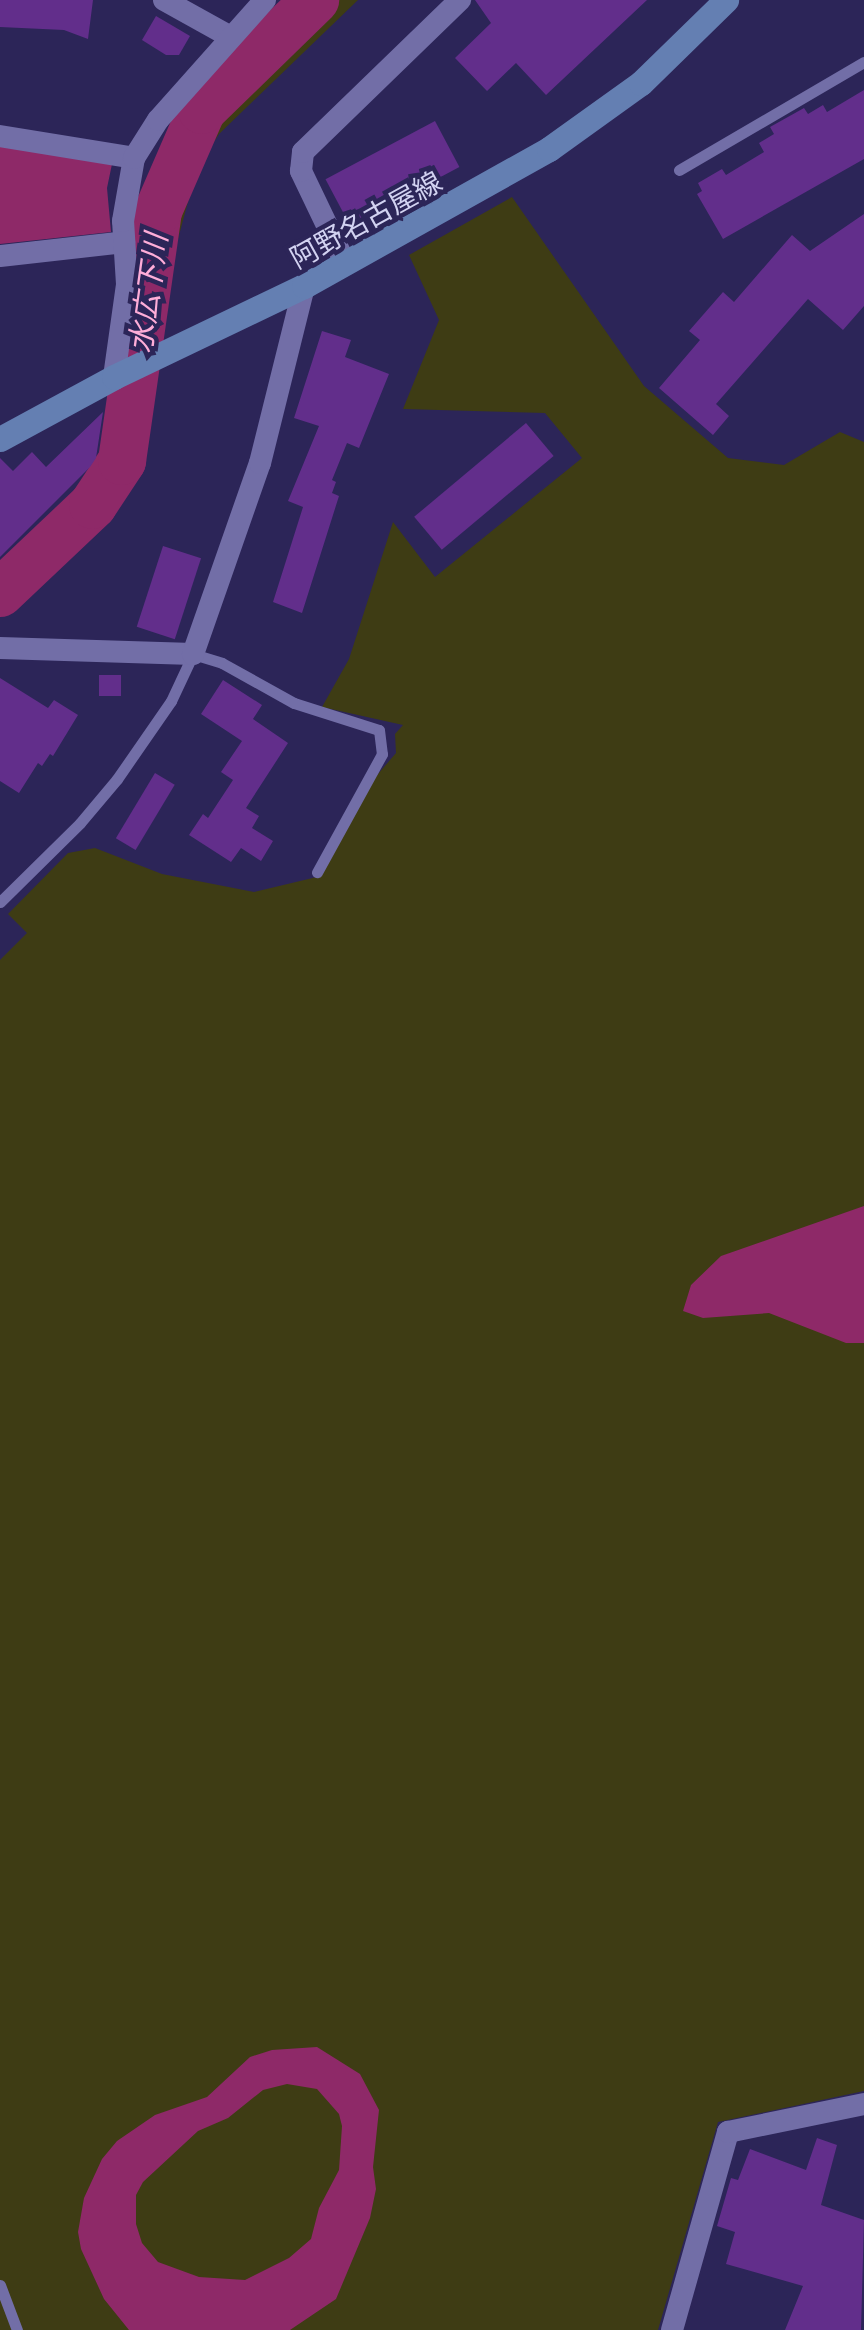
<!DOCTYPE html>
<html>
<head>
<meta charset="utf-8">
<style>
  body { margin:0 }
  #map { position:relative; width:864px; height:2330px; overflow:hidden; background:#2c2558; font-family:Georgia,"Noto Sans JP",serif }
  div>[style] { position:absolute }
  .green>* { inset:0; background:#3e3c14 }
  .water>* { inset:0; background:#8e2968 }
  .river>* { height:48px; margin:-24px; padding:0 24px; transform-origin:24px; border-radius:24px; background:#8e2968 }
  .building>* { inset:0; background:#622e8b; transform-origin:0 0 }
  .service>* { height:11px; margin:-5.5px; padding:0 5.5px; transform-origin:5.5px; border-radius:5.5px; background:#726ea7 }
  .minor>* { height:22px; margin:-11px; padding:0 11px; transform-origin:11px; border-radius:11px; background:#726ea7 }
  .secondary>* { height:25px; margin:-12.5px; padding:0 12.5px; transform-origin:12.5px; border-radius:12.5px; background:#647fb2 }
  span { translate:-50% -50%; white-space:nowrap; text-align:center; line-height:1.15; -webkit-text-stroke:9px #2c2558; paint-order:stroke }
  .street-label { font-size:28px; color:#d2d2f1 }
  .water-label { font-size:30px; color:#feadd8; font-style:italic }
</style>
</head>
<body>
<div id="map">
  <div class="green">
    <div style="clip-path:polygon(324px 0,358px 0,219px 134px,197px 168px,174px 254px,164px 333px,145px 342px,166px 214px,183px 161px,202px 122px,219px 101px)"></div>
    <div style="clip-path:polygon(512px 197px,644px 386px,728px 458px,784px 465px,840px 432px,864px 442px,864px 2091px,718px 2122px,658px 2330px,0 2330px,0 960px,27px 933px,8px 914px,68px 853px,95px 848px,162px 874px,254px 892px,321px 876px,372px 781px,396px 753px,395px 734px,403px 725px,322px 707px,349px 659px,393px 522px,435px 577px,582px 458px,545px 413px,403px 409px,439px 320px,409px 255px)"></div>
  </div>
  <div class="water">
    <div style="clip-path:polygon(0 146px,112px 164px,107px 188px,111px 232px,0 244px)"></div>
    <div style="clip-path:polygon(864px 1206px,864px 1343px,846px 1343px,769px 1313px,703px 1318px,683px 1311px,691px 1285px,721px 1256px)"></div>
    <div style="clip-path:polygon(evenodd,317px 2047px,360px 2074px,379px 2110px,373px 2167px,376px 2189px,370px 2218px,336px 2299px,290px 2330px,129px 2330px,104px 2299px,81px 2249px,78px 2232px,84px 2198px,102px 2159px,117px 2141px,155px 2115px,207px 2097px,250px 2057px,272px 2050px,317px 2047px,287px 2084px,317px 2089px,339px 2114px,342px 2126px,339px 2170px,319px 2208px,311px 2239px,289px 2258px,245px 2280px,199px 2277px,158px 2262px,142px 2243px,136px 2224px,136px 2195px,143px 2182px,198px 2131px,228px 2118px,263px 2090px,287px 2084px)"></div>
  </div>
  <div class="river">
    <div style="left:0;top:593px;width:128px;rotate:-43.4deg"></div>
    <div style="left:93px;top:505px;width:53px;rotate:-56.6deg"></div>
    <div style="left:122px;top:461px;width:253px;rotate:-81.8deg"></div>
    <div style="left:158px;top:211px;width:110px;rotate:-66.5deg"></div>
    <div style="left:202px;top:110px;width:158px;rotate:-44.2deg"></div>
  </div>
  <div class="building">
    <div style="clip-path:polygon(0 0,93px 0,88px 39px,64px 30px,0 27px)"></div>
    <div style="clip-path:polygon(475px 0,647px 0,546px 95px,516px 63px,487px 91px,455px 58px,491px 23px)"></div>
    <div style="clip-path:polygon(156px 16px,190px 36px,179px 55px,166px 55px,142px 40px)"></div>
    <div style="clip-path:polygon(864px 90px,864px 159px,723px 239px,697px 194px,702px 191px,698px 183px,722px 169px,726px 175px,764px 152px,759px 143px,774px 134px,770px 127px,804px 108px,808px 114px,823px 105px,827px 112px)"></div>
    <div style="left:435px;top:121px;width:52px;height:124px;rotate:62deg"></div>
    <div style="clip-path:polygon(864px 214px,864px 306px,843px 330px,808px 299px,716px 404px,729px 416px,713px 435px,659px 388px,700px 340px,689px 331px,723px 292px,734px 302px,792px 235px,810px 251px)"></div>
    <div style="clip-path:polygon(322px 331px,351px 340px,345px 357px,389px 374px,359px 448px,347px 443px,332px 480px,336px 482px,332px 493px,339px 496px,302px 613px,273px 602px,303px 507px,288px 501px,319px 426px,294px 418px)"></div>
    <div style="clip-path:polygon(103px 412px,96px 458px,90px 467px,0 557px,0 458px,13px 471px,32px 452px,46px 467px)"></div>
    <div style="left:526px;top:423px;width:43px;height:146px;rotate:50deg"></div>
    <div style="left:163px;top:546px;width:40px;height:85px;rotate:18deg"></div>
    <div style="left:99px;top:675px;width:22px;height:21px"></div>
    <div style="clip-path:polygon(0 678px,48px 708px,54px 700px,78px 715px,53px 756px,50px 754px,42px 766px,38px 763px,19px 793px,0 781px)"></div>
    <div style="clip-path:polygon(223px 680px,262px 705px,253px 719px,288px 743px,246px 808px,259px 816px,252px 828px,273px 841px,261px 861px,241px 848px,231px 862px,189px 835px,203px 814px,208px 818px,233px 780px,221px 772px,242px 741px,201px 714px)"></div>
    <div style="left:155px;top:773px;width:23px;height:76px;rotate:31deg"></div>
    <div style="clip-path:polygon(817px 2138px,837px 2145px,821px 2205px,864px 2220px,861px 2330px,785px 2330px,803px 2286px,726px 2264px,735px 2232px,717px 2226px,731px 2178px,738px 2180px,750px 2149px,806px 2170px)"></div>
  </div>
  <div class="service">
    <div style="left:679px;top:170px;width:214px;rotate:-30.3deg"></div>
    <div style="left:0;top:902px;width:112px;rotate:-44.6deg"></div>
    <div style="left:80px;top:823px;width:57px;rotate:-49.9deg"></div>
    <div style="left:117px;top:779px;width:95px;rotate:-55.3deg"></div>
    <div style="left:171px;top:701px;width:52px;rotate:-64.9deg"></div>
    <div style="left:193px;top:654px;width:30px;rotate:17deg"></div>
    <div style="left:222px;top:663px;width:82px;rotate:29.1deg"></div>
    <div style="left:294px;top:703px;width:89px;rotate:17.6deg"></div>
    <div style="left:379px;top:730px;width:24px;rotate:83deg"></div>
    <div style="left:382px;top:754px;width:135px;rotate:118.8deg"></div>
    <div style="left:0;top:2285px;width:48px;rotate:69.3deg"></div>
  </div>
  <div class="minor">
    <div style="left:164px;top:0;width:74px;rotate:29deg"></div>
    <div style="left:0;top:136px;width:136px;rotate:9.3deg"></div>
    <div style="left:0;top:256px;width:125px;rotate:-6.4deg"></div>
    <div style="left:345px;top:263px;width:102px;rotate:-115.6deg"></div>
    <div style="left:301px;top:171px;width:19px;rotate:-84deg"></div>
    <div style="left:303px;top:152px;width:219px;rotate:-44.1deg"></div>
    <div style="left:114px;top:377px;width:94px;rotate:-82deg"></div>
    <div style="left:127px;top:284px;width:63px;rotate:-93.6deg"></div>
    <div style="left:123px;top:221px;width:64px;rotate:-80.1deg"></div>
    <div style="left:134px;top:158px;width:45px;rotate:-57.7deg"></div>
    <div style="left:158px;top:120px;width:161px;rotate:-48.3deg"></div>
    <div style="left:0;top:648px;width:193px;rotate:1.8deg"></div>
    <div style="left:193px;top:654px;width:202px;rotate:-70.7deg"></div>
    <div style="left:260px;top:463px;width:182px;rotate:-76deg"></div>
    <div style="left:672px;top:2330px;width:206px;rotate:-74.2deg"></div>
    <div style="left:728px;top:2132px;width:139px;rotate:-11.6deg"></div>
  </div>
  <div class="secondary">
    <div style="left:0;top:439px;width:130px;rotate:-28.5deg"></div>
    <div style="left:114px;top:377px;width:211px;rotate:-25.6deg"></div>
    <div style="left:304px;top:286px;width:281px;rotate:-29.2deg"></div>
    <div style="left:549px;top:149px;width:113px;rotate:-35.7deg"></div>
    <div style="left:641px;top:83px;width:119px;rotate:-44.3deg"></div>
  </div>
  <div class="street-label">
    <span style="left:365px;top:218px;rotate:-29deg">阿野名古屋線</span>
  </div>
  <div class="water-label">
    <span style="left:146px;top:293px;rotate:-82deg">水広下川</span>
  </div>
</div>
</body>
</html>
